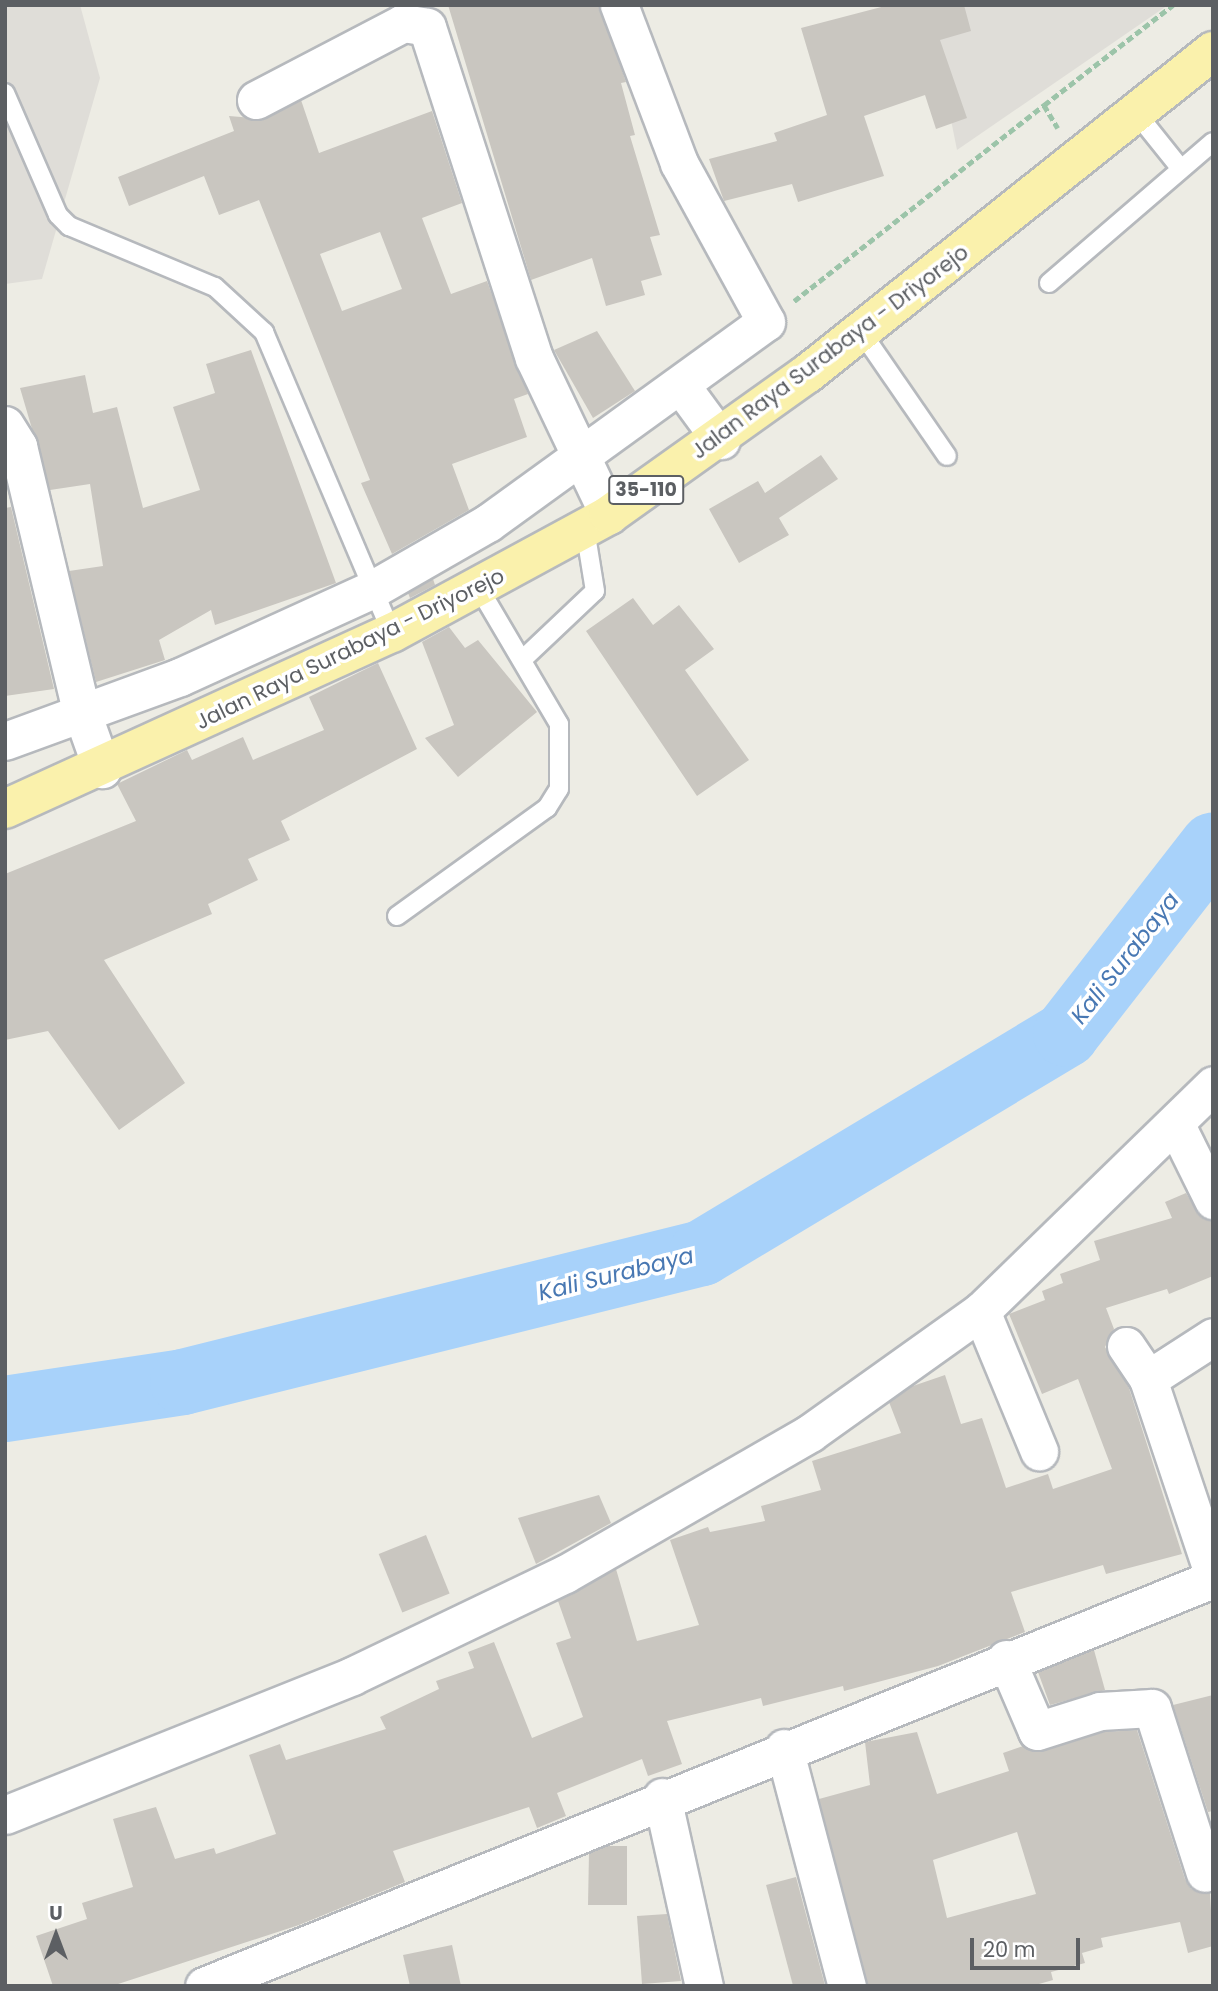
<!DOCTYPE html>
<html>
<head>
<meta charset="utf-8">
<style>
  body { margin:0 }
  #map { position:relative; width:1218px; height:1991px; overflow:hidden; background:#edece4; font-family:Poppins,sans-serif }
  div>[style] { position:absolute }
  .industrial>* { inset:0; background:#dfddd8 }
  .river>* { height:66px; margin:-33px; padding:0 33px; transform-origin:33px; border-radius:33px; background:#a8d2fa }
  .building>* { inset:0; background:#c9c6c0; transform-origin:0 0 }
  .path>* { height:4.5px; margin-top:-2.25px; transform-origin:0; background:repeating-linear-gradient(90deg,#9cc4a9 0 7px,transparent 0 10.5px) }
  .roads { filter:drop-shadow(2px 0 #b6b9bd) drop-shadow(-2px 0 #b6b9bd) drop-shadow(0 2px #b6b9bd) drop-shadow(0 -2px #b6b9bd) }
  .service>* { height:18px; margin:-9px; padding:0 9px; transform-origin:9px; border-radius:9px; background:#fff }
  .minor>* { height:37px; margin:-18.5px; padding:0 18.5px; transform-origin:18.5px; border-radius:18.5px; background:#fff }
  .primary>* { height:38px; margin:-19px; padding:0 19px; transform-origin:19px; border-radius:19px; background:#faf1ac }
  span { translate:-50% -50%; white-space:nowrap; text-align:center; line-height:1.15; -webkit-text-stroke:7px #fff; paint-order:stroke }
  .shield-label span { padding:2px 5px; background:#fff; border:2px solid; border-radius:5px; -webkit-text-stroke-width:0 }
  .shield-label { font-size:19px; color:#5c5f63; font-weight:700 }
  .street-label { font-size:21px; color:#5c5f63 }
  .water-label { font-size:23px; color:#4878b3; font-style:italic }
  .frame { position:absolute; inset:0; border:7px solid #5c5f63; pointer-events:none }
  .north { position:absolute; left:21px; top:1900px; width:70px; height:70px; -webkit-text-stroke:5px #fff; paint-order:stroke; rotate:0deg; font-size:19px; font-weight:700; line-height:28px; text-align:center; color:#5c5f63 }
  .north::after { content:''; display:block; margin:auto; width:24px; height:32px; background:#5c5f63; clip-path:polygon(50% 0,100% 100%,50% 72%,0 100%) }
  .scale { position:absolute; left:970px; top:1938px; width:110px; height:32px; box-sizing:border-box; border:4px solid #5c5f63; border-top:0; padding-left:9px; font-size:21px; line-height:24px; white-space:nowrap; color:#5c5f63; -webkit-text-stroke:5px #fff; paint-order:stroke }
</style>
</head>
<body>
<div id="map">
  <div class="industrial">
    <div style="clip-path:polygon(5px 5px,80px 5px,100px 78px,42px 279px,5px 284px)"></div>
    <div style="clip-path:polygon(928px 5px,1168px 5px,957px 150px)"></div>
  </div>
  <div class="river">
    <div style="left:5px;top:1409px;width:180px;rotate:-8.6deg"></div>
    <div style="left:183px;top:1382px;width:535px;rotate:-13.96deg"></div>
    <div style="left:702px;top:1253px;width:425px;rotate:-31deg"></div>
    <div style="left:1066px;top:1034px;width:239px;rotate:-52.1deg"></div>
  </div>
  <div class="building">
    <div style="clip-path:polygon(448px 5px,599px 5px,626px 82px,621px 83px,635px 135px,630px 136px,660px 235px,650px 237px,662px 275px,641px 281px,645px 295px,606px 306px,592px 258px,531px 280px)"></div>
    <div style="clip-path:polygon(889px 5px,964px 5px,971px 31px,940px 40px,967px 118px,936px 129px,925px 95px,864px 116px,884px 176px,798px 202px,792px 184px,724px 201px,709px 159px,777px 141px,774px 133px,827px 115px,801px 28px)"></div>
    <div style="clip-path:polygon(evenodd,301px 100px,319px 153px,432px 111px,462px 203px,422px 218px,451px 294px,487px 281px,528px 394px,514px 399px,527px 437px,452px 464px,469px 510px,392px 554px,361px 483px,370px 480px,259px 200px,219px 215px,204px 176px,129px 206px,118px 177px,234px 131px,229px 116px,265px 119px,301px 100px,380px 232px,402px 289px,342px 311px,320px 254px,380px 232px)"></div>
    <div style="clip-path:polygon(597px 331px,635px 391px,593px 418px,554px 350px)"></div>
    <div style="clip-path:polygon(251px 350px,336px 583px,215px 625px,211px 610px,159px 640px,165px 660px,96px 682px,69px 571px,103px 566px,90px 484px,50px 490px,20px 388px,85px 375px,93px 413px,117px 407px,143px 508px,200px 490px,173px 407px,215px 393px,206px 364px)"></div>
    <div style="clip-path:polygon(821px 455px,838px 479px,779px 518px,789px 535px,739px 563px,709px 509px,758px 481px,765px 493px)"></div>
    <div style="clip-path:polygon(11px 507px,54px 689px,5px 696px,5px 508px)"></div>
    <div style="clip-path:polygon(433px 579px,435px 585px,410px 598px,408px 593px)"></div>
    <div style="clip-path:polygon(633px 598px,653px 625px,679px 605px,714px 649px,685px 670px,749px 760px,697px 796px,586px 631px)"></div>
    <div style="clip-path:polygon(449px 627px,465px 648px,478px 640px,537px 712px,458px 777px,425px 738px,454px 725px,422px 642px)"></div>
    <div style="clip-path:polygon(378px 663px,417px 749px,281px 821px,290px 840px,248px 859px,258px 880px,208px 904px,212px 914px,104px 960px,185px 1083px,119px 1130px,48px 1031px,5px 1040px,5px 874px,136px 821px,117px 784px,187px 750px,192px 760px,243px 737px,253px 760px,324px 730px,309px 697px)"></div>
    <div style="clip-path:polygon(1186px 1193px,1201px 1217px,1213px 1221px,1213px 1276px,1169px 1294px,1167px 1289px,1106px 1308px,1114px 1329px,1105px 1347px,1129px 1388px,1182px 1554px,1106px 1574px,1103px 1565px,1011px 1592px,1025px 1632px,938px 1666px,844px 1691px,843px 1686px,763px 1706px,761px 1698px,667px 1721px,682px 1764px,648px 1776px,642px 1759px,557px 1793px,566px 1816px,537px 1828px,529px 1807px,393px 1851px,405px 1882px,299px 1925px,112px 1986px,53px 1986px,36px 1936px,87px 1919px,82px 1903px,133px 1887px,113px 1819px,156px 1807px,175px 1859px,214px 1848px,216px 1854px,276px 1834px,249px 1755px,280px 1744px,286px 1760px,386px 1729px,380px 1717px,439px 1689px,436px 1681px,474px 1668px,468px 1652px,494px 1642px,532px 1738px,583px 1717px,556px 1643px,571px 1638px,558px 1601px,616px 1569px,637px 1641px,699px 1625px,670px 1540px,708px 1527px,710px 1532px,765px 1521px,761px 1506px,821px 1490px,812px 1461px,901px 1433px,889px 1402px,910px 1387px,945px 1375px,961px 1424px,982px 1418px,1006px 1488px,1048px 1474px,1053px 1489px,1112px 1469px,1078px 1379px,1042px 1394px,1009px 1314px,1045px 1300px,1042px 1291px,1063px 1283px,1060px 1274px,1100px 1260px,1094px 1241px,1172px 1218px,1165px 1202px)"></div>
    <div style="clip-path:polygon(599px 1495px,611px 1523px,536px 1564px,518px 1518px)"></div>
    <div style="left:426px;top:1535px;width:63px;height:51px;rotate:68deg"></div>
    <div style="clip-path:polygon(1094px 1650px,1105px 1690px,1050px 1705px,1038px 1672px)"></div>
    <div style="clip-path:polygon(1213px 1695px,1213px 1811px,1208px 1812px,1173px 1705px)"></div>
    <div style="clip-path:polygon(evenodd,1137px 1730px,1185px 1879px,1191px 1889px,1210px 1893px,1213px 1946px,1188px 1953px,1180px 1922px,1101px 1938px,1103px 1947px,1082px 1953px,1085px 1963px,1051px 1972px,1053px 1980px,1032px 1986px,867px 1986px,819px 1799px,870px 1785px,865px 1742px,917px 1732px,937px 1794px,1009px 1771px,1003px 1753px,1023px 1746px,1043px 1751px,1104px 1732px,1137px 1730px,1017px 1832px,1036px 1894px,947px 1918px,933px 1860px,1017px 1832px)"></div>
    <div style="clip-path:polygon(606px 1846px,627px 1846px,627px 1905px,588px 1905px,589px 1853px)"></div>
    <div style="left:796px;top:1877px;width:113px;height:31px;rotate:75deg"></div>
    <div style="clip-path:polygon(667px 1914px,681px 1981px,642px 1984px,637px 1916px)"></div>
    <div style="clip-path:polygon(452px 1945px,461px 1986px,410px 1986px,403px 1955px)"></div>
  </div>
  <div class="path">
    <div style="left:1044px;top:105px;width:163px;rotate:-37.8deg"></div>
    <div style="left:794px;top:301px;width:318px;rotate:-38.1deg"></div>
    <div style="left:1044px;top:105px;width:27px;rotate:59deg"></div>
  </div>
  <div class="roads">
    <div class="service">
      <div style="left:5px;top:93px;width:133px;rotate:66.5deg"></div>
      <div style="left:58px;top:215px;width:16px;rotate:45deg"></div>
      <div style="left:69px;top:226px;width:158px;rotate:22.7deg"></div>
      <div style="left:215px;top:287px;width:67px;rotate:42.6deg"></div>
      <div style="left:264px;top:332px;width:327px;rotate:67deg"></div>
      <div style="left:1137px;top:114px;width:70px;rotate:51.3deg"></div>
      <div style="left:1049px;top:283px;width:216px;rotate:-40.7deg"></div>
      <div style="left:860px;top:330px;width:153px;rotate:55.4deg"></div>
      <div style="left:522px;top:660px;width:100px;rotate:-43.4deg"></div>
      <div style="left:595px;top:591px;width:63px;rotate:-99.2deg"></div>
      <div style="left:397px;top:916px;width:185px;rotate:-35.8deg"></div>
      <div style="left:547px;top:808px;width:22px;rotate:-58deg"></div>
      <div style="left:559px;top:789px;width:65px;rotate:-90deg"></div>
      <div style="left:559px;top:724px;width:158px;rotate:-120.5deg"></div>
    </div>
    <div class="minor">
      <div style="left:256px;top:100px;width:166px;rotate:-27.6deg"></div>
      <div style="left:403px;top:23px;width:24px;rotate:9deg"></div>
      <div style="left:427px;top:27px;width:348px;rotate:72.1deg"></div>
      <div style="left:534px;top:358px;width:174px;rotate:64.5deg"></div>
      <div style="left:682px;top:387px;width:66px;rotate:53.7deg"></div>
      <div style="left:5px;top:425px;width:25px;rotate:58deg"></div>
      <div style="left:18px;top:446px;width:271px;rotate:76.6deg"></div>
      <div style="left:81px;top:710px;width:63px;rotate:70.4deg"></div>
      <div style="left:5px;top:741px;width:186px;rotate:-20.1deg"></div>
      <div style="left:180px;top:677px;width:212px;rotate:-24.5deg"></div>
      <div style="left:373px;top:589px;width:133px;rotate:-29.9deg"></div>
      <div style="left:488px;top:523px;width:343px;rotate:-35.9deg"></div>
      <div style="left:766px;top:322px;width:181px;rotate:-118.7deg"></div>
      <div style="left:679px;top:163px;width:169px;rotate:-110.8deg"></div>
      <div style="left:1176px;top:1125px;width:84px;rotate:63.7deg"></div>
      <div style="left:981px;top:1311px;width:152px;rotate:67.5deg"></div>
      <div style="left:1126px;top:1346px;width:40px;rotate:56deg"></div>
      <div style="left:1148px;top:1379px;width:205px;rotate:71.5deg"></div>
      <div style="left:1148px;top:1379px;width:77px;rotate:-32.9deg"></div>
      <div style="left:1006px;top:1659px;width:78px;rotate:66.7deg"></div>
      <div style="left:1037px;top:1731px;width:66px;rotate:-17.6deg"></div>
      <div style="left:1100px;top:1711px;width:52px;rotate:-3.3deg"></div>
      <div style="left:1152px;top:1708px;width:173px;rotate:72.2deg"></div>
      <div style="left:784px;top:1748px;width:246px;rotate:75.2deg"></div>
      <div style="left:662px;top:1797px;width:194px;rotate:77.5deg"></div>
      <div style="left:5px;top:1815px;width:374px;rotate:-21.8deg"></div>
      <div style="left:352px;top:1676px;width:236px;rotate:-25.6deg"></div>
      <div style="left:565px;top:1574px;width:283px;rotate:-29.9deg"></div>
      <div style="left:810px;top:1433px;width:210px;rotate:-35.5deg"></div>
      <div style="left:981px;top:1311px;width:324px;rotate:-44.2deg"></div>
      <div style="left:204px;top:1986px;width:1088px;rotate:-21.97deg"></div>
    </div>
    <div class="primary">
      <div style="left:5px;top:809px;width:425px;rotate:-24.5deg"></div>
      <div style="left:392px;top:633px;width:247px;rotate:-28.5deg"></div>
      <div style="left:609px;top:515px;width:243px;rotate:-35.5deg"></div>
      <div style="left:807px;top:374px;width:519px;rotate:-38.5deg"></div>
    </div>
  </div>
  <div class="shield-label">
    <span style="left:646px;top:490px">35-110</span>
  </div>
  <div class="street-label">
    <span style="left:830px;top:352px;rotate:-37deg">Jalan Raya Surabaya - Driyorejo</span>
    <span style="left:350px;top:649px;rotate:-26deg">Jalan Raya Surabaya - Driyorejo</span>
  </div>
  <div class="water-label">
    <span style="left:1125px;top:958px;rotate:-52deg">Kali Surabaya</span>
    <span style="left:616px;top:1274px;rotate:-14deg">Kali Surabaya</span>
  </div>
  <div class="frame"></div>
  <div class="north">U</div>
  <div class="scale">20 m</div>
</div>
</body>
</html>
